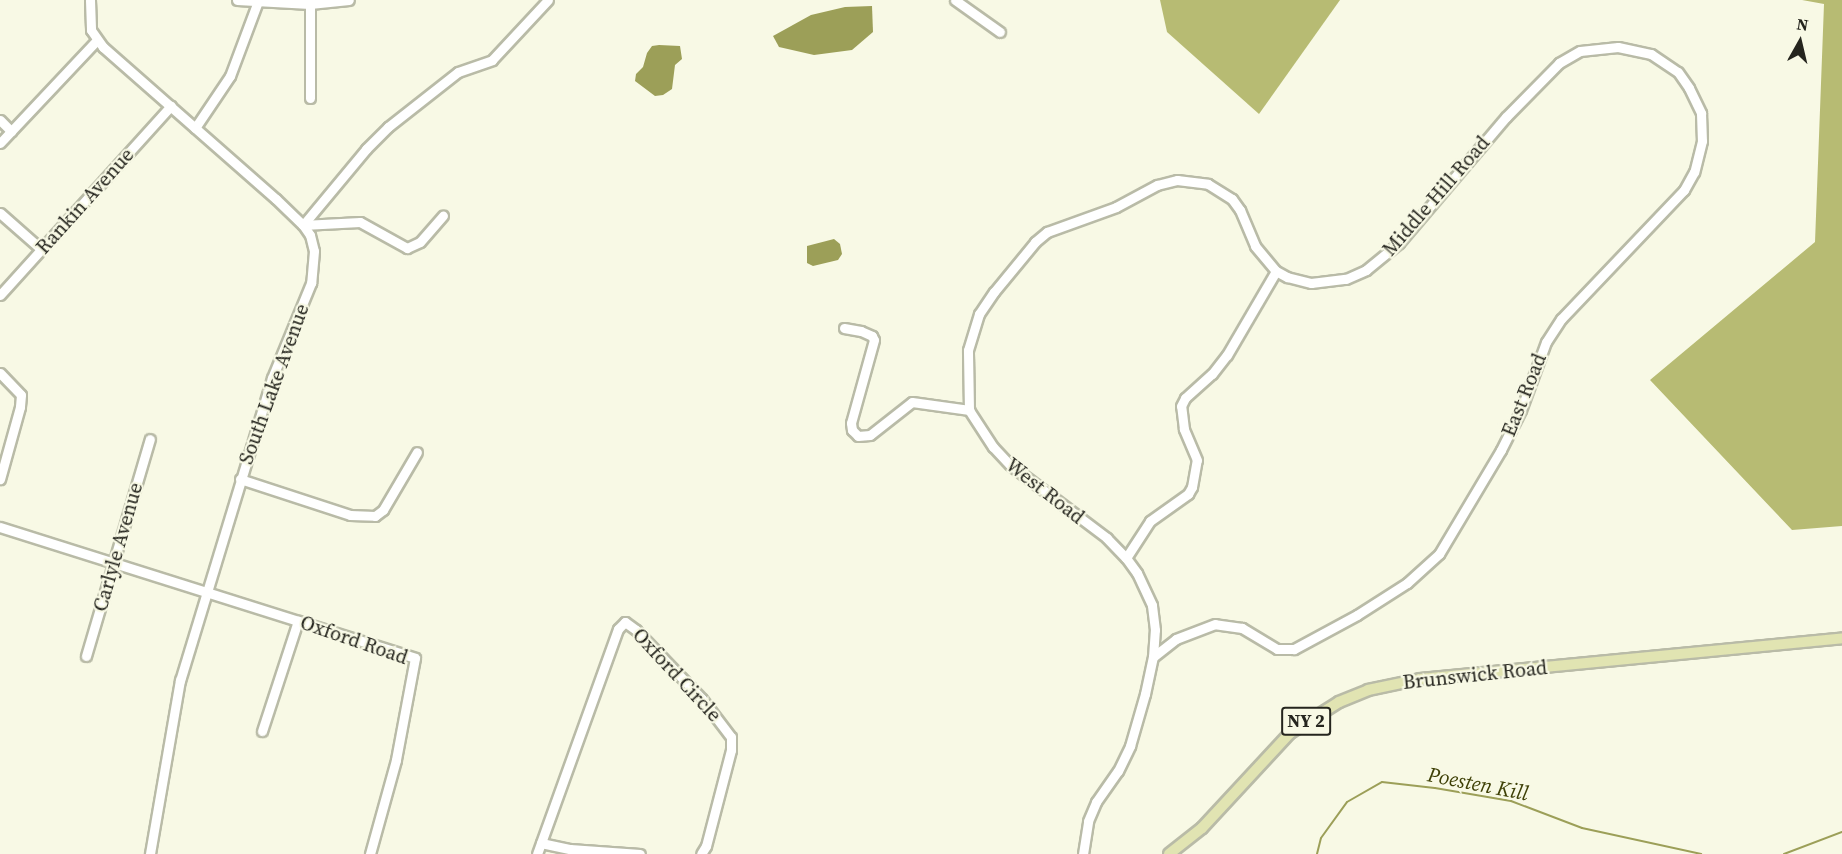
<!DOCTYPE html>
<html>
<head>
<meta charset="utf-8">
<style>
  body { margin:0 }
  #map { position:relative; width:1842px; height:854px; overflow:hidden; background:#f8f9e5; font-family:"Source Serif 4",serif }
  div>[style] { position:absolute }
  .forest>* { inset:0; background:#b7bb73 }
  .water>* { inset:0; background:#9c9f58 }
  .stream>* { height:2px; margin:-1px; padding:0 1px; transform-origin:1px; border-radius:1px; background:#9c9f58 }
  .roads { filter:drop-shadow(2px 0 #b9bba7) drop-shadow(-2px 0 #b9bba7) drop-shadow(0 2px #b9bba7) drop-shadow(0 -2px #b9bba7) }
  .minor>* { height:9px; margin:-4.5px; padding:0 4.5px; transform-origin:4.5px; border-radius:4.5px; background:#fff }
  .major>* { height:10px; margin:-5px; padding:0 5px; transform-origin:5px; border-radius:5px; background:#e1e4b2 }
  span { translate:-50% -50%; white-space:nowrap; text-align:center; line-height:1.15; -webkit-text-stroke:4.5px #f8f9e5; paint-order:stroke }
  .shield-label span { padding:2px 4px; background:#f8f9e5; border:2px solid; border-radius:4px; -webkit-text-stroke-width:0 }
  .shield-label { font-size:18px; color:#25251e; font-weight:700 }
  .street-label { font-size:20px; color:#25251e }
  .water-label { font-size:21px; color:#3e4006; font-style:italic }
  .north { position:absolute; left:1770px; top:12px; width:60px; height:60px; -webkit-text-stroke:4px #f8f9e5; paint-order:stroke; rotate:8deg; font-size:16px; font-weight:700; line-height:24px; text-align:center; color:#25251e }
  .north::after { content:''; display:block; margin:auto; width:21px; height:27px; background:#25251e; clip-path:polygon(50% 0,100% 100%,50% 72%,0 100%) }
</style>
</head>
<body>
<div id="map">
  <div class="forest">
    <div style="clip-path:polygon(1160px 0,1340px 0,1259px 114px,1167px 32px)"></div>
    <div style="clip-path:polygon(1802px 0,1842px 0,1842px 526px,1792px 530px,1650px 380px,1815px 242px,1824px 4px)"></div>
  </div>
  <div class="water">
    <div style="clip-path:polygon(872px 6px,873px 32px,852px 50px,814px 55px,779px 47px,773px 36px,811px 15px,845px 7px)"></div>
    <div style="clip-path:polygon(659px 45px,680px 46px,682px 59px,675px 65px,672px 89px,663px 95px,655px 96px,635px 81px,636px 74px,643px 67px,647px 53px,652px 46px)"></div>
    <div style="clip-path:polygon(834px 239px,840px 244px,842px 254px,838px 260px,813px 266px,807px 263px,807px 246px)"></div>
  </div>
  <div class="stream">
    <div style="left:1317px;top:854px;width:16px;rotate:-76deg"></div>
    <div style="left:1321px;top:838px;width:44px;rotate:-54.2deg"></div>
    <div style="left:1347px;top:802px;width:40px;rotate:-29.7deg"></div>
    <div style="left:1382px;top:782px;width:53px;rotate:6.5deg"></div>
    <div style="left:1435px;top:788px;width:77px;rotate:9.7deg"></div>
    <div style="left:1511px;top:801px;width:76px;rotate:20.8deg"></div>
    <div style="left:1582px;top:828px;width:122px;rotate:12.3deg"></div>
    <div style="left:1784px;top:854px;width:62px;rotate:-20.8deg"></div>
  </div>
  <div class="roads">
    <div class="minor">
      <div style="left:90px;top:0;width:30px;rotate:88deg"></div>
      <div style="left:91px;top:30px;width:21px;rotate:55deg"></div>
      <div style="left:103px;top:47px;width:230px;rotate:41.3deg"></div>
      <div style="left:276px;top:199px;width:37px;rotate:44deg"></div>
      <div style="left:303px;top:225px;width:12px;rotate:55deg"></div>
      <div style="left:310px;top:235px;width:16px;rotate:76deg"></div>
      <div style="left:314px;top:251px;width:32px;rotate:95deg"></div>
      <div style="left:311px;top:283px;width:103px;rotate:112.3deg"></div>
      <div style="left:272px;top:378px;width:316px;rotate:106.9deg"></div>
      <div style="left:180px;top:680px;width:177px;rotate:99.8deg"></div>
      <div style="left:237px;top:0;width:73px;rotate:3.1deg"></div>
      <div style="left:310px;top:4px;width:39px;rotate:-6deg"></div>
      <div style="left:955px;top:0;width:55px;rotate:35.4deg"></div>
      <div style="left:310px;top:4px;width:94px;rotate:90deg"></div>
      <div style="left:0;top:120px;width:16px;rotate:45deg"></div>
      <div style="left:195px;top:128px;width:63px;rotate:-56.1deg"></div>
      <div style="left:230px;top:76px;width:80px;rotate:-69.5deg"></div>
      <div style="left:0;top:143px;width:141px;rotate:-46.7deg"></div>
      <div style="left:0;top:213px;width:55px;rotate:41.3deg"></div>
      <div style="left:303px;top:225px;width:99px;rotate:-50.3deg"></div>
      <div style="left:366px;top:149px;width:31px;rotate:-45deg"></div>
      <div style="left:388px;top:127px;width:89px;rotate:-38.2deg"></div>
      <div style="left:458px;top:72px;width:36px;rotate:-19deg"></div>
      <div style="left:492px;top:60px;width:82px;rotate:-47deg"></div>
      <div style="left:303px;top:225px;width:57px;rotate:-3deg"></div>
      <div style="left:360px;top:222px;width:54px;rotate:29deg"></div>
      <div style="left:407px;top:248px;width:14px;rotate:-25deg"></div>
      <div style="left:420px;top:242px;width:35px;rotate:-49deg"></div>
      <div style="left:0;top:295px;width:255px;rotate:-47.9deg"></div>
      <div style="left:844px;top:328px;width:17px;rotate:10deg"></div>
      <div style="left:861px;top:331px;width:12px;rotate:24deg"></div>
      <div style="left:872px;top:336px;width:4px;rotate:63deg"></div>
      <div style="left:874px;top:340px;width:86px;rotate:105.5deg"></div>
      <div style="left:851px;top:423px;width:7px;rotate:82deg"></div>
      <div style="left:852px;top:430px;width:8px;rotate:45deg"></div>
      <div style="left:858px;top:436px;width:12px;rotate:-5deg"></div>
      <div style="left:870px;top:435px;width:53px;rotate:-38.2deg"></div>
      <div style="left:912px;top:402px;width:58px;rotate:8deg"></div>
      <div style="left:0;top:373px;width:30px;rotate:46deg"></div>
      <div style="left:21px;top:395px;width:12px;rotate:95deg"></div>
      <div style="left:20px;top:407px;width:75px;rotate:105.5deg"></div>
      <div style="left:240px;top:479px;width:116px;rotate:18.1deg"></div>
      <div style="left:350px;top:515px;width:25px;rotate:2deg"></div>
      <div style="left:375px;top:516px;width:10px;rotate:-37deg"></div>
      <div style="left:383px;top:510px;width:67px;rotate:-59.6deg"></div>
      <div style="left:0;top:527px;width:435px;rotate:17.5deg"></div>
      <div style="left:415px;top:658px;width:104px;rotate:100.6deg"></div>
      <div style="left:396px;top:760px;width:98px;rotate:105.5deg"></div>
      <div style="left:1126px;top:558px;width:44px;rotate:-57deg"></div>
      <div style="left:1150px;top:521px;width:47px;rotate:-35.4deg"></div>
      <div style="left:1188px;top:494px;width:8px;rotate:-60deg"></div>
      <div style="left:1192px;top:487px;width:27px;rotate:-80deg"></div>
      <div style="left:1197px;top:460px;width:34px;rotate:-113deg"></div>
      <div style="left:1184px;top:429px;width:23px;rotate:-97deg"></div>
      <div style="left:1181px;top:406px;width:9px;rotate:-63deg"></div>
      <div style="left:1185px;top:398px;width:36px;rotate:-42deg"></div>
      <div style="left:1212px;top:374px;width:24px;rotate:-52deg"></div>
      <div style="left:1227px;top:355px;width:97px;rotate:-59.7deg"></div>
      <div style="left:86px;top:656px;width:226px;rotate:-73.6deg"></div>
      <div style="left:262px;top:731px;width:116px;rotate:-71.9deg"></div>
      <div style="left:541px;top:843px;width:30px;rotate:12deg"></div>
      <div style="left:570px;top:849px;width:70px;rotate:4.1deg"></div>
      <div style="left:537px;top:854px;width:239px;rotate:-70.2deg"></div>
      <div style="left:618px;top:629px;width:10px;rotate:-45deg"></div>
      <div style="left:625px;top:622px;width:14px;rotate:36deg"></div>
      <div style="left:636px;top:630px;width:95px;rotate:46.3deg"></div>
      <div style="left:702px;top:699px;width:48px;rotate:52.7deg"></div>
      <div style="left:731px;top:737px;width:13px;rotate:90deg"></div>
      <div style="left:731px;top:750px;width:99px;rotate:104.6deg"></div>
      <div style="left:706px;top:846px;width:9px;rotate:122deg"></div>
      <div style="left:1083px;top:854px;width:33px;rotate:-81deg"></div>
      <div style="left:1088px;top:821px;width:21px;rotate:-67deg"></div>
      <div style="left:1096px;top:802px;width:38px;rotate:-55deg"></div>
      <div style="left:1118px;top:771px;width:28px;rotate:-64deg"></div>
      <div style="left:1130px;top:746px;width:54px;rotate:-73.9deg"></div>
      <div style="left:1145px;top:694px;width:38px;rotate:-78deg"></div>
      <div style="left:1153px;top:657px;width:27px;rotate:-86deg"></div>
      <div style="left:1155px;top:630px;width:25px;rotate:-97deg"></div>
      <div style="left:1152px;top:605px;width:35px;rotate:-115deg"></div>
      <div style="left:1137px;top:573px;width:19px;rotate:-126deg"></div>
      <div style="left:1126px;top:558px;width:28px;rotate:-134deg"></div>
      <div style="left:1107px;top:538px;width:121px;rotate:-143deg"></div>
      <div style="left:1010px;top:465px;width:25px;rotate:-133deg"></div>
      <div style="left:993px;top:447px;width:44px;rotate:-123deg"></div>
      <div style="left:969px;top:410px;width:60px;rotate:-91deg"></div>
      <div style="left:968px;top:350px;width:38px;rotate:-73deg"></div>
      <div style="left:979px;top:314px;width:27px;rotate:-56deg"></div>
      <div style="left:994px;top:292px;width:65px;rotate:-50.6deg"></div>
      <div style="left:1035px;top:242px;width:16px;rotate:-40deg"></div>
      <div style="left:1047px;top:232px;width:73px;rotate:-19.9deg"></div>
      <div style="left:1116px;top:207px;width:47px;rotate:-28.2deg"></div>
      <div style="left:1157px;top:185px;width:21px;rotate:-14deg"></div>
      <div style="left:1177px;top:180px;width:31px;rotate:7deg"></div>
      <div style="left:1208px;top:184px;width:28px;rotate:32deg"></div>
      <div style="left:1232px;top:199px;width:14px;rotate:54deg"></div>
      <div style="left:1240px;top:210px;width:39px;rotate:67deg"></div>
      <div style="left:1255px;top:246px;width:33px;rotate:50deg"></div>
      <div style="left:1276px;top:271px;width:13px;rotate:29deg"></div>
      <div style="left:1287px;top:277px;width:25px;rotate:14deg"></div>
      <div style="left:1311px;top:283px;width:35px;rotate:-7deg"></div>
      <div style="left:1346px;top:279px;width:22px;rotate:-24deg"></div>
      <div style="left:1366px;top:270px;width:43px;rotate:-39.3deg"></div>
      <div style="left:1399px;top:243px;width:165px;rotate:-49.7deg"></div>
      <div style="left:1506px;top:117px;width:76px;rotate:-45.5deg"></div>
      <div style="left:1559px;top:63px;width:24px;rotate:-30deg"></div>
      <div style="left:1580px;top:51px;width:38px;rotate:-6deg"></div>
      <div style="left:1618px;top:47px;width:34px;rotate:12deg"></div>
      <div style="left:1651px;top:54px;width:32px;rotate:34deg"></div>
      <div style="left:1678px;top:72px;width:19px;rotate:55deg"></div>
      <div style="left:1689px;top:88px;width:28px;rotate:64deg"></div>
      <div style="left:1701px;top:113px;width:28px;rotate:88deg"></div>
      <div style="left:1702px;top:141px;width:32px;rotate:104deg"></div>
      <div style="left:1694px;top:172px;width:21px;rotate:119deg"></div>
      <div style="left:1684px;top:190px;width:178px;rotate:133.6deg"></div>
      <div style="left:1561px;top:319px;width:27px;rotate:123deg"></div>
      <div style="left:1546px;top:342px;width:72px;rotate:110.2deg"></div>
      <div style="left:1521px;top:410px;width:45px;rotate:116.6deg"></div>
      <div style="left:1501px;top:450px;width:121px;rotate:120.8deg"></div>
      <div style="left:1439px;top:554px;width:43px;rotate:137.8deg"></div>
      <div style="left:1407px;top:583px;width:59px;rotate:147.4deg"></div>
      <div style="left:1357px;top:615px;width:72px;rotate:151.6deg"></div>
      <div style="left:1294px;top:649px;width:17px;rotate:180deg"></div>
      <div style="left:1277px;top:649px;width:41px;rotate:-149deg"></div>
      <div style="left:1242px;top:628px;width:27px;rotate:-172deg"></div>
      <div style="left:1215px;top:624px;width:42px;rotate:159deg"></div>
      <div style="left:1176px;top:639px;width:29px;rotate:142deg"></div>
    </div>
    <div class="major">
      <div style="left:1169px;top:854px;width:42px;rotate:-38.2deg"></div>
      <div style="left:1202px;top:828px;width:129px;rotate:-47.2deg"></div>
      <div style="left:1290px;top:733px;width:58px;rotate:-32.3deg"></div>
      <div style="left:1339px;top:702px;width:31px;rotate:-22deg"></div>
      <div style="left:1368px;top:690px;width:53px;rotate:-11.9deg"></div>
      <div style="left:1420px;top:679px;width:424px;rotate:-5.5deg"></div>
    </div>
  </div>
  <div class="shield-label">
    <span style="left:1306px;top:721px">NY 2</span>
  </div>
  <div class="street-label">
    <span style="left:1436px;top:196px;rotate:-49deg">Middle Hill Road</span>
    <span style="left:85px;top:201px;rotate:-48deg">Rankin Avenue</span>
    <span style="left:274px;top:384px;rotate:-70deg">South Lake Avenue</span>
    <span style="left:1524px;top:395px;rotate:-68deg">East Road</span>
    <span style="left:1045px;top:491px;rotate:38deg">West Road</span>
    <span style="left:118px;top:547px;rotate:-74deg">Carlyle Avenue</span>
    <span style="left:354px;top:640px;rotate:19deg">Oxford Road</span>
    <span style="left:677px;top:675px;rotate:47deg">Oxford Circle</span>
    <span style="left:1475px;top:675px;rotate:-6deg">Brunswick Road</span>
  </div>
  <div class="water-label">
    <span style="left:1478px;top:784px;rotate:11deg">Poesten Kill</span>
  </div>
  <div class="north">N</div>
</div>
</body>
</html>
